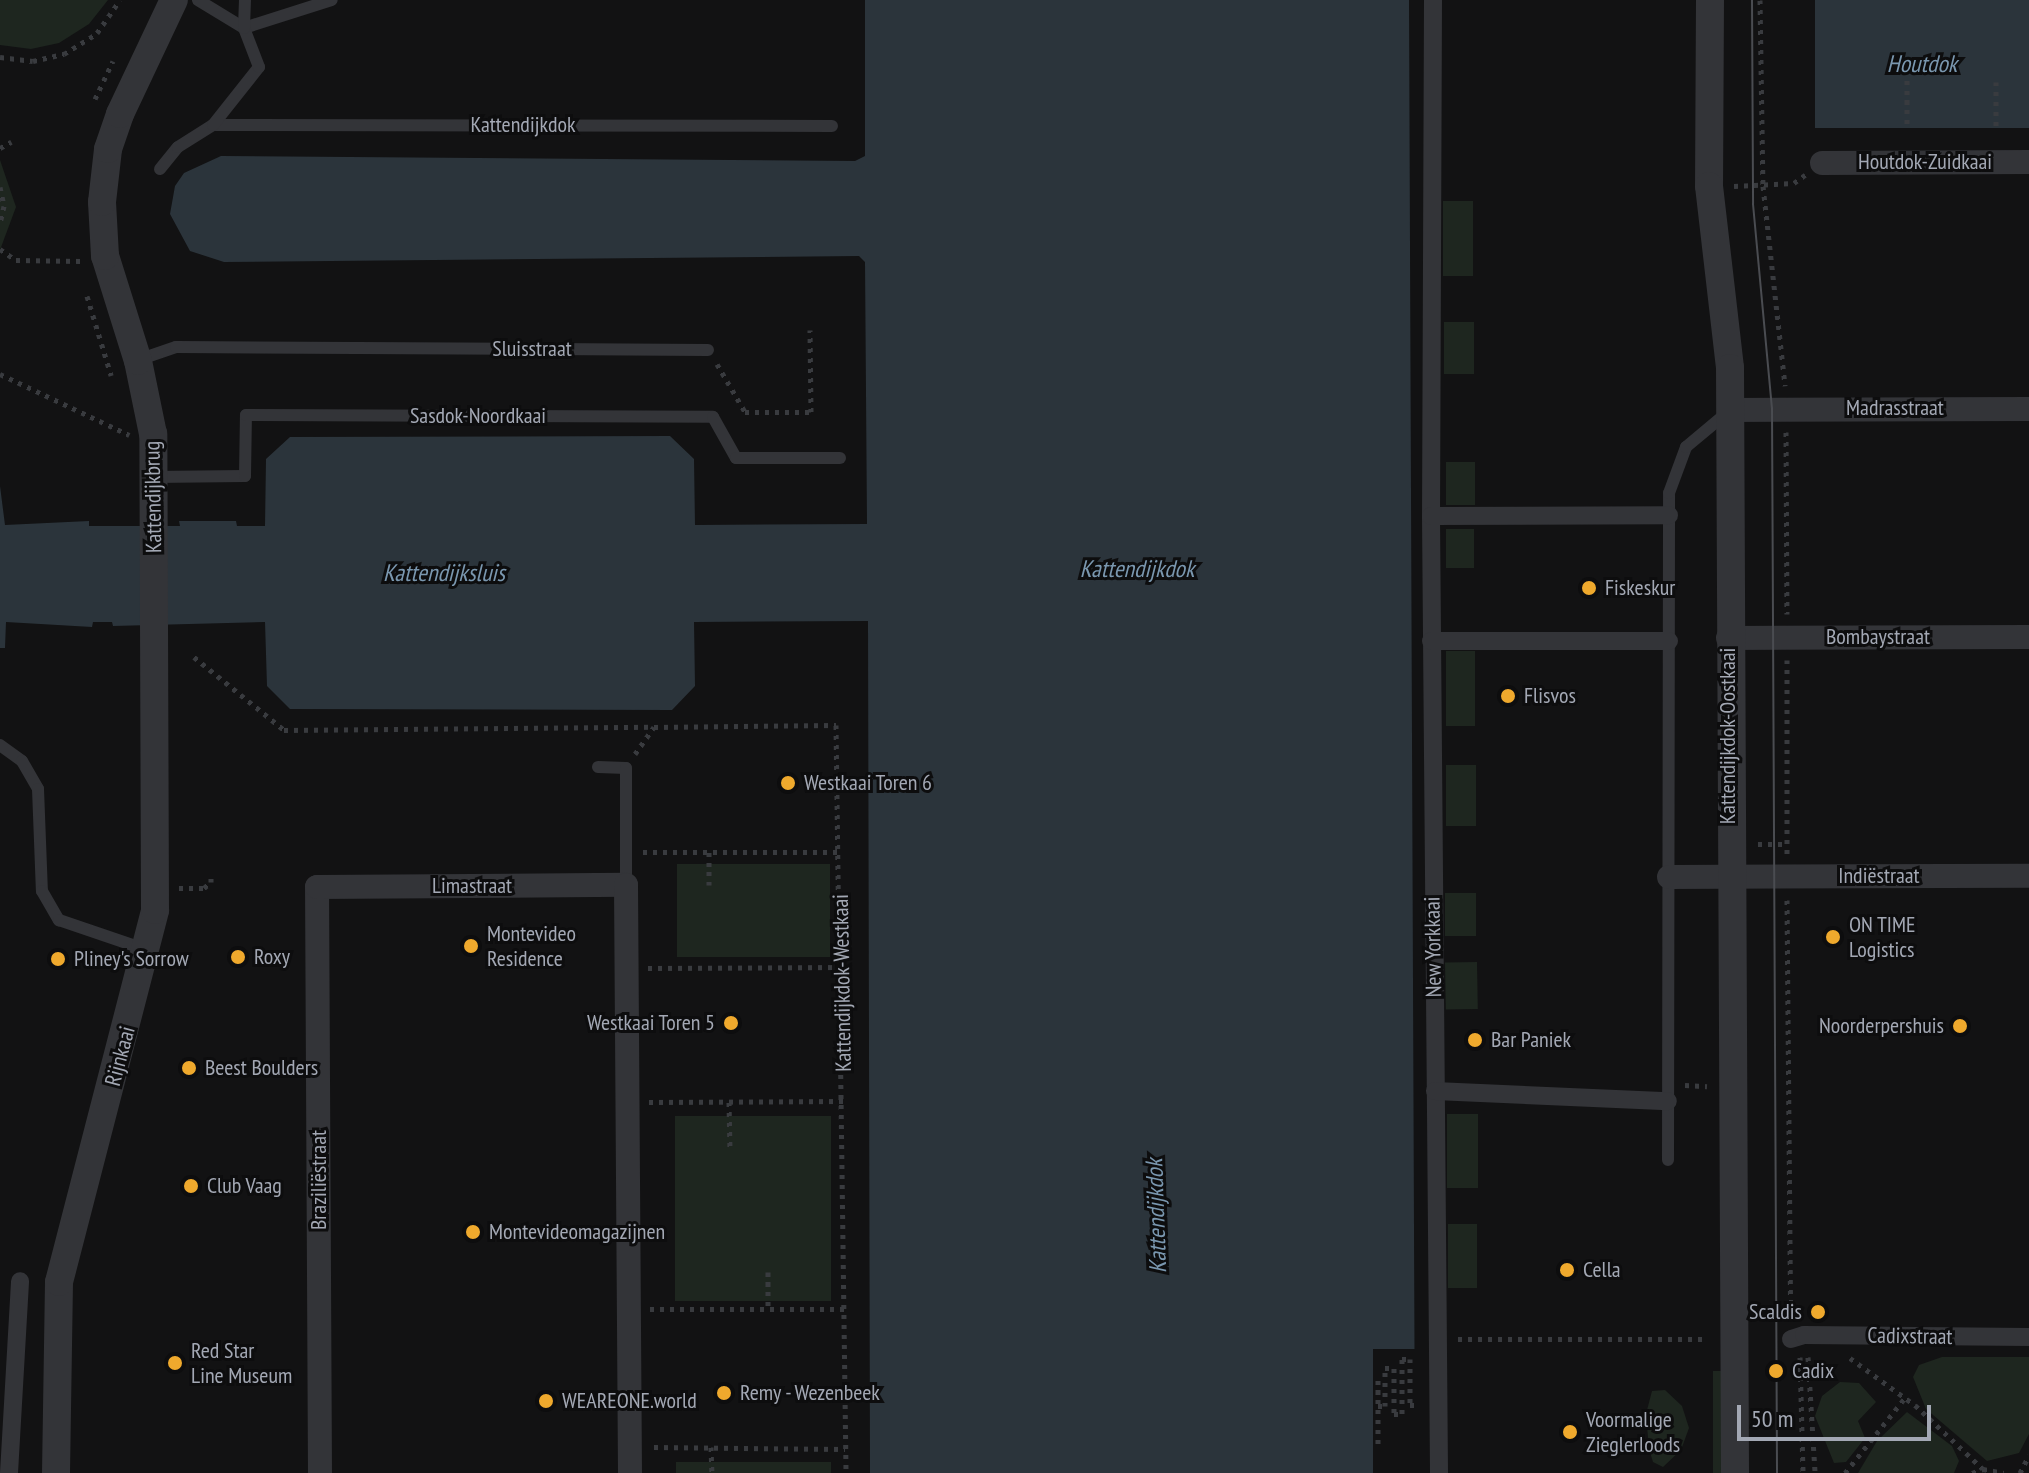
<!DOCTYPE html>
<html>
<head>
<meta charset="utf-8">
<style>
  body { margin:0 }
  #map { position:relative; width:2029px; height:1473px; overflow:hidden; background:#121213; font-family:"PT Sans Narrow",sans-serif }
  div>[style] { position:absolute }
  .green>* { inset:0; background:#1e261f; transform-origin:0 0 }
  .water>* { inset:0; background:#2b343b; transform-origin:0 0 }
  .pier>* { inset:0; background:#121213; transform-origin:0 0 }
  .path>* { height:5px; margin-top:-2.5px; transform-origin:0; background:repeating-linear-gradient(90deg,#393b3f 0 4px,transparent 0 10px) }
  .service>* { height:12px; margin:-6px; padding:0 6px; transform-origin:6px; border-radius:6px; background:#333438 }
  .pedestrian>* { height:18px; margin:-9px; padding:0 9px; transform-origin:9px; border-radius:9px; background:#333438 }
  .minor>* { height:24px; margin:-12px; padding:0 12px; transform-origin:12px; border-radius:12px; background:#333438 }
  .tertiary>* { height:28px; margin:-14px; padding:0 14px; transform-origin:14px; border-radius:14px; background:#333438 }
  .tram>* { height:2px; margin:-1px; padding:0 1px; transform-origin:1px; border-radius:1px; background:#4a4c51 }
  .dots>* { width:22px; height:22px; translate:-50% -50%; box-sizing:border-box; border:4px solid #0d0d0e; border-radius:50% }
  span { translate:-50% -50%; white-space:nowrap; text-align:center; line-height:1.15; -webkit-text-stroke:6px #0d0d0e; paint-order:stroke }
  .street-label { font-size:22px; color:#a3a8b4 }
  .poi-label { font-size:22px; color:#a3a8b4 }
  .left { translate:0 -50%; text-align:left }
  .right { translate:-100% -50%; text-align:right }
  .water-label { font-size:24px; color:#7a97af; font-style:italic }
  .scale { position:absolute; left:1737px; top:1405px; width:194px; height:36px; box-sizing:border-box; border:4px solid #a3a8b4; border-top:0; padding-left:10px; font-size:24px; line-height:28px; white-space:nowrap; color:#a3a8b4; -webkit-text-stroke:6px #0d0d0e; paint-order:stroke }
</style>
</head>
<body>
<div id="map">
  <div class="green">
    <div style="clip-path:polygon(0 0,108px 0,89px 24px,59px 43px,31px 49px,0 45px)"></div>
    <div style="clip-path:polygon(0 160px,16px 207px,0 250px)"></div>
    <div style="left:1443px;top:201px;width:30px;height:75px"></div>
    <div style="left:1444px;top:322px;width:30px;height:52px"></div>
    <div style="left:1446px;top:462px;width:29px;height:43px"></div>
    <div style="left:1474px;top:529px;width:39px;height:28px;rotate:90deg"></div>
    <div style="left:1446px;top:651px;width:29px;height:75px"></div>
    <div style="left:1446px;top:765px;width:30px;height:61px"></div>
    <div style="left:677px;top:864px;width:153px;height:93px"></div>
    <div style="left:1445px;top:893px;width:31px;height:43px"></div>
    <div style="left:1477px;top:962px;width:47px;height:32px;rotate:89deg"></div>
    <div style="left:1447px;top:1114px;width:31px;height:74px"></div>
    <div style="left:831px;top:1116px;width:185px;height:156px;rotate:90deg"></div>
    <div style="left:1448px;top:1224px;width:29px;height:64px"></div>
    <div style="clip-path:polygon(1942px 1357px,2029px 1357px,2029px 1434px,2019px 1453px,1987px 1461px,1926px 1409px,1913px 1377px,1919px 1365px)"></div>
    <div style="left:1713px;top:1371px;width:8px;height:102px"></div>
    <div style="clip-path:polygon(1840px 1382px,1859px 1383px,1876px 1402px,1858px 1421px,1865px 1438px,1846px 1462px,1834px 1463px,1815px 1416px,1822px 1396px)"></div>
    <div style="clip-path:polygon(1665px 1390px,1682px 1406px,1689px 1428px,1681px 1450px,1663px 1467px,1653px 1462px,1649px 1449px,1646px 1414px,1652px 1391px)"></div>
    <div style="clip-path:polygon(1907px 1412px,1952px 1446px,1959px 1461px,1954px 1473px,1858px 1473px,1877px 1441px)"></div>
    <div style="left:676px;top:1462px;width:155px;height:11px"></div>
  </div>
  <div class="water">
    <div style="clip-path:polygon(865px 0,1409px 0,1415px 1473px,870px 1473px,868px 621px,694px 622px,695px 686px,672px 710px,290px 709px,267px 686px,265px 622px,113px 626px,112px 622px,93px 622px,92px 627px,6px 622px,5px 648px,0 648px,0 486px,5px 525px,89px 521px,89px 526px,180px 526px,179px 521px,236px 521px,237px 526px,265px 526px,266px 459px,290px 437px,670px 436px,694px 459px,695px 525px,867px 524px,865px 262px,859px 256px,224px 262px,190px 251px,170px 214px,175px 186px,184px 173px,221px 156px,855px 161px,865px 156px)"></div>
    <div style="left:1815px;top:0;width:214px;height:128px"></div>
  </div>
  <div class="pier">
    <div style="left:1373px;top:1349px;width:42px;height:124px"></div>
  </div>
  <div class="path">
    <div style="left:1760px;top:0;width:186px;rotate:89.1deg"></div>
    <div style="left:1763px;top:186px;width:201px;rotate:83.7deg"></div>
    <div style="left:0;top:57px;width:33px;rotate:7deg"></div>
    <div style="left:33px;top:61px;width:32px;rotate:-13deg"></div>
    <div style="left:64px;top:54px;width:39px;rotate:-32deg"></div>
    <div style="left:97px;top:33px;width:40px;rotate:-55.1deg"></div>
    <div style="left:1907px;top:80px;width:48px;rotate:90deg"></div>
    <div style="left:1996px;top:82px;width:46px;rotate:90deg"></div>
    <div style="left:95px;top:99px;width:42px;rotate:-64.7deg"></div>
    <div style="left:0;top:148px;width:13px;rotate:-29deg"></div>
    <div style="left:1734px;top:186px;width:60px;rotate:-2.9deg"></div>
    <div style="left:1794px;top:183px;width:14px;rotate:-36deg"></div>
    <div style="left:0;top:187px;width:19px;rotate:78deg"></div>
    <div style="left:4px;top:206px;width:17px;rotate:103deg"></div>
    <div style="left:0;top:249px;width:19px;rotate:35deg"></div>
    <div style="left:16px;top:260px;width:65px;rotate:0.9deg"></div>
    <div style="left:87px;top:296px;width:83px;rotate:73.1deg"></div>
    <div style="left:717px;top:364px;width:56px;rotate:59.7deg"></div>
    <div style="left:745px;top:412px;width:66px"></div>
    <div style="left:811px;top:412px;width:82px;rotate:-90.7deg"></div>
    <div style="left:0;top:374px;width:143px;rotate:25.3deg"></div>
    <div style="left:1786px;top:432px;width:182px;rotate:89.7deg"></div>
    <div style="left:194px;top:657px;width:116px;rotate:39deg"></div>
    <div style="left:284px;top:730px;width:370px;rotate:-0.5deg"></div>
    <div style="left:1787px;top:660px;width:194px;rotate:90deg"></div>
    <div style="left:635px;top:754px;width:33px;rotate:-55deg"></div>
    <div style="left:654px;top:727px;width:182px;rotate:-0.6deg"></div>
    <div style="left:836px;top:725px;width:748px;rotate:89.23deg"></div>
    <div style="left:1758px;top:844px;width:29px"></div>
    <div style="left:643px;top:852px;width:197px"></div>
    <div style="left:709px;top:852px;width:33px;rotate:90deg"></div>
    <div style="left:179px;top:888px;width:25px"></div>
    <div style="left:204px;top:888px;width:9px;rotate:-41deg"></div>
    <div style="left:211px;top:882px;width:9px;rotate:-90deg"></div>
    <div style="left:1787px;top:900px;width:418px;rotate:89.5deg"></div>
    <div style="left:648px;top:968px;width:194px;rotate:-0.3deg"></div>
    <div style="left:1685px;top:1085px;width:22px;rotate:3deg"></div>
    <div style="left:649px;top:1102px;width:194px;rotate:-0.3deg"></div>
    <div style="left:729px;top:1102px;width:49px;rotate:88.8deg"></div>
    <div style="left:768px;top:1272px;width:37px;rotate:90deg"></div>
    <div style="left:650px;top:1309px;width:195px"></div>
    <div style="left:1458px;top:1339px;width:250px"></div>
    <div style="left:1800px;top:1357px;width:116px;rotate:88.5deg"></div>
    <div style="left:1808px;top:1357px;width:116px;rotate:86.5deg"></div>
    <div style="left:1850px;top:1358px;width:80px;rotate:35.9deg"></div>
    <div style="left:1915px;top:1405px;width:93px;rotate:43.3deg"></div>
    <div style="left:1983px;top:1469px;width:21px;rotate:11deg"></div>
    <div style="left:1378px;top:1380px;width:64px;rotate:90deg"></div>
    <div style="left:1378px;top:1406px;width:7px"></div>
    <div style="left:1385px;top:1406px;width:38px;rotate:-90deg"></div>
    <div style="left:1385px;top:1368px;width:9px"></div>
    <div style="left:1394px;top:1368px;width:46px;rotate:90deg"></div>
    <div style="left:1394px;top:1414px;width:8px"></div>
    <div style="left:1402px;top:1414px;width:55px;rotate:-90deg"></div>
    <div style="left:1402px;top:1359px;width:8px"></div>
    <div style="left:1410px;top:1359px;width:46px;rotate:90deg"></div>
    <div style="left:1410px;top:1405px;width:7px"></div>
    <div style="left:654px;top:1447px;width:191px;rotate:0.6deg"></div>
    <div style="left:711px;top:1447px;width:26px;rotate:88deg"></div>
    <div style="left:1845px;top:1473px;width:95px;rotate:-51.4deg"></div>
    <div style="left:1972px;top:1473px;width:12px;rotate:-20deg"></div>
    <div style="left:2020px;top:1473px;width:20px;rotate:-63deg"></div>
  </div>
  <div class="service">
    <div style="left:198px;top:0;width:54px;rotate:31.3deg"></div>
    <div style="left:244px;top:28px;width:92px;rotate:-17.7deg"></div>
    <div style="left:213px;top:125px;width:619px;rotate:0.09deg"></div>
    <div style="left:160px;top:169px;width:28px;rotate:-51deg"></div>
    <div style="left:178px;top:147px;width:41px;rotate:-32.2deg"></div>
    <div style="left:213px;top:125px;width:74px;rotate:-51.6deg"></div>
    <div style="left:259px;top:67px;width:42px;rotate:-111deg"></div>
    <div style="left:244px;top:28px;width:28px;rotate:-88deg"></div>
    <div style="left:138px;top:360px;width:40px;rotate:-18.9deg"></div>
    <div style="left:176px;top:347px;width:532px;rotate:0.32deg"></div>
    <div style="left:153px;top:477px;width:92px;rotate:-0.6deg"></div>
    <div style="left:245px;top:476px;width:61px;rotate:-89.1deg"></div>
    <div style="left:246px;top:415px;width:467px;rotate:0.2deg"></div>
    <div style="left:713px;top:417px;width:47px;rotate:60.7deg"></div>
    <div style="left:736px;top:458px;width:104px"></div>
    <div style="left:0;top:745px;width:27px;rotate:36deg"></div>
    <div style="left:22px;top:761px;width:32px;rotate:60deg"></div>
    <div style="left:38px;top:789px;width:102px;rotate:87.8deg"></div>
    <div style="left:42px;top:891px;width:34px;rotate:60deg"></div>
    <div style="left:59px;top:920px;width:90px;rotate:18.8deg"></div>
    <div style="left:598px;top:767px;width:28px;rotate:2deg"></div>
    <div style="left:626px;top:768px;width:117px;rotate:90deg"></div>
    <div style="left:1668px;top:1160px;width:667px;rotate:-89.91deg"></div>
    <div style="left:1669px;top:493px;width:49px;rotate:-69.7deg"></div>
    <div style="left:1686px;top:447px;width:56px;rotate:-39.9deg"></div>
  </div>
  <div class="pedestrian">
    <div style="left:1433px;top:0;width:516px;rotate:90.22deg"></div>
    <div style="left:1431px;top:516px;width:957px;rotate:89.52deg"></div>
    <div style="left:1431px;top:516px;width:238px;rotate:-0.2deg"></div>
    <div style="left:1431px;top:641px;width:238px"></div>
    <div style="left:1435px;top:1091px;width:233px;rotate:2.5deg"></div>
    <div style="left:1791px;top:1339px;width:14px;rotate:-17deg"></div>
    <div style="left:1804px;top:1335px;width:225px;rotate:0.5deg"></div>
    <div style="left:9px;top:1473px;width:192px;rotate:-86.7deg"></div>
  </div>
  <div class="minor">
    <div style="left:1822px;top:163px;width:207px;rotate:-0.3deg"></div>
    <div style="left:1730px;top:410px;width:299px;rotate:-0.2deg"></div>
    <div style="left:1728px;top:638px;width:301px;rotate:-0.2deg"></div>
    <div style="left:1669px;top:877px;width:360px;rotate:-0.2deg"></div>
    <div style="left:320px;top:1473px;width:586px;rotate:-90.29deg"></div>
    <div style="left:317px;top:887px;width:309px;rotate:-0.4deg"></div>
    <div style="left:626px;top:885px;width:588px;rotate:89.61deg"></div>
  </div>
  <div class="tertiary">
    <div style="left:1710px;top:0;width:186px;rotate:90.3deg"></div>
    <div style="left:1709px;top:186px;width:183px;rotate:83.4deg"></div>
    <div style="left:1730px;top:368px;width:1105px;rotate:89.74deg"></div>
    <div style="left:56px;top:1473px;width:191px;rotate:-89.1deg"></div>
    <div style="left:59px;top:1282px;width:384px;rotate:-75.5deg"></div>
    <div style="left:155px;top:910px;width:476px;rotate:-90.2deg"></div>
    <div style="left:153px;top:434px;width:75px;rotate:-101.6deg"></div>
    <div style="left:138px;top:361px;width:110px;rotate:-107.4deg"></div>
    <div style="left:105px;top:256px;width:54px;rotate:-93.2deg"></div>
    <div style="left:102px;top:202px;width:53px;rotate:-83.5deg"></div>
    <div style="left:108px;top:149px;width:37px;rotate:-71deg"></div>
    <div style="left:120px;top:114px;width:126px;rotate:-64.7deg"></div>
  </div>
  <div class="tram">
    <div style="left:1752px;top:0;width:204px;rotate:89.7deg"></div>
    <div style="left:1753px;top:204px;width:205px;rotate:84.7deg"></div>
    <div style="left:1772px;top:408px;width:1065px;rotate:89.73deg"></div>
  </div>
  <div class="dots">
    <div style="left:1589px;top:588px;background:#efa92d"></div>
    <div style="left:1508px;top:696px;background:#efa92d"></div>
    <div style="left:788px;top:783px;background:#efa92d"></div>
    <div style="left:1833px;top:937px;background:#efa92d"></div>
    <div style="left:471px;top:946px;background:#efa92d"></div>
    <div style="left:238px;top:957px;background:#efa92d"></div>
    <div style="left:58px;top:959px;background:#efa92d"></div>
    <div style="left:731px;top:1023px;background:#efa92d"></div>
    <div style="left:1960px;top:1026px;background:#efa92d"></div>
    <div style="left:1475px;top:1040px;background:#efa92d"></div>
    <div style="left:189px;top:1068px;background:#efa92d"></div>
    <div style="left:191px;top:1186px;background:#efa92d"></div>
    <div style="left:473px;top:1232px;background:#efa92d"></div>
    <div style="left:1567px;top:1270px;background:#efa92d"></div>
    <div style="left:1818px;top:1312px;background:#efa92d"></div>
    <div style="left:175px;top:1363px;background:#efa92d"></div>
    <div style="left:1776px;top:1371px;background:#efa92d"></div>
    <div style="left:724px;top:1393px;background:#efa92d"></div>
    <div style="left:546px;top:1401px;background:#efa92d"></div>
    <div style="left:1570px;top:1432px;background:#efa92d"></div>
  </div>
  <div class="street-label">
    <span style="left:523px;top:125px">Kattendijkdok</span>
    <span style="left:1925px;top:162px">Houtdok-Zuidkaai</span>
    <span style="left:532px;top:349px">Sluisstraat</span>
    <span style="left:1895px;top:408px">Madrasstraat</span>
    <span style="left:478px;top:416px">Sasdok-Noordkaai</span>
    <span style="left:153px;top:497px;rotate:-91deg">Kattendijkbrug</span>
    <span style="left:1878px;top:637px">Bombaystraat</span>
    <span style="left:1728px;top:736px;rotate:-90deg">Kattendijkdok-Oostkaai</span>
    <span style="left:1879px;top:876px">Indiëstraat</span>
    <span style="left:472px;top:886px">Limastraat</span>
    <span style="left:1433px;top:947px;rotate:-91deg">New Yorkkaai</span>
    <span style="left:842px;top:983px;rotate:-91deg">Kattendijkdok-Westkaai</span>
    <span style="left:120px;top:1056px;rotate:-75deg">Rijnkaai</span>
    <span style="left:319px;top:1180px;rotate:-90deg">Braziliëstraat</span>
    <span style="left:1910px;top:1336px;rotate:1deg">Cadixstraat</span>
  </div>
  <div class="poi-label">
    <span class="left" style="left:1605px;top:588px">Fiskeskur</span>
    <span class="left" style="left:1524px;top:696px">Flisvos</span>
    <span class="left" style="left:804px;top:783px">Westkaai Toren 6</span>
    <span class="left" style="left:1849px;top:937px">ON TIME<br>Logistics</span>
    <span class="left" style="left:487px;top:946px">Montevideo<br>Residence</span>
    <span class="left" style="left:254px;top:957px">Roxy</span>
    <span class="left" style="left:74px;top:959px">Pliney's Sorrow</span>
    <span class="right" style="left:715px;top:1023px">Westkaai Toren 5</span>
    <span class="right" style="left:1944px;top:1026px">Noorderpershuis</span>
    <span class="left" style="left:1491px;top:1040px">Bar Paniek</span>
    <span class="left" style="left:205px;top:1068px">Beest Boulders</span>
    <span class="left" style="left:207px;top:1186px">Club Vaag</span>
    <span class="left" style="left:489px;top:1232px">Montevideomagazijnen</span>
    <span class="left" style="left:1583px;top:1270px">Cella</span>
    <span class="right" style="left:1802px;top:1312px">Scaldis</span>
    <span class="left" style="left:191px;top:1363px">Red Star<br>Line Museum</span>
    <span class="left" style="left:1792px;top:1371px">Cadix</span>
    <span class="left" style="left:740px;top:1393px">Remy - Wezenbeek</span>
    <span class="left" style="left:562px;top:1401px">WEAREONE.world</span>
    <span class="left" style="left:1586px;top:1432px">Voormalige<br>Zieglerloods</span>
  </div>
  <div class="water-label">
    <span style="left:1922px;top:64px">Houtdok</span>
    <span style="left:1137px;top:569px">Kattendijkdok</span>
    <span style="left:444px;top:573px">Kattendijksluis</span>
    <span style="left:1156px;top:1216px;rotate:-92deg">Kattendijkdok</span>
  </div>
  <div class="scale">50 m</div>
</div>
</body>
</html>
